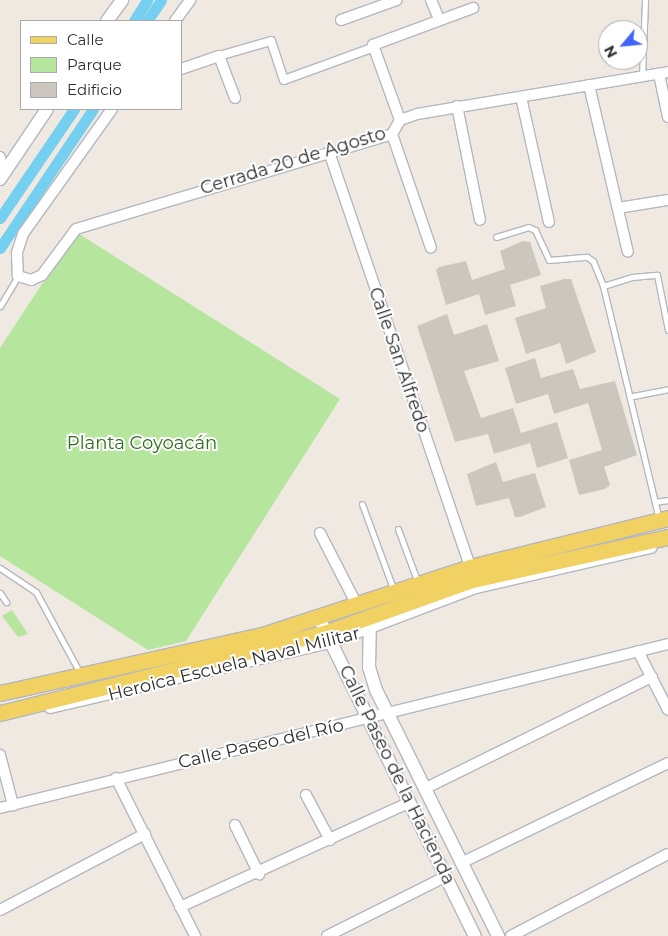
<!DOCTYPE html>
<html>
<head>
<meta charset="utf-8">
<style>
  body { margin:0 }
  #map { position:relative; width:668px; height:936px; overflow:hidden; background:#efe9e1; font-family:Montserrat,sans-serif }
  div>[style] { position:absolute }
  .green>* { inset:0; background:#b6e59e }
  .canal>* { height:11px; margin:-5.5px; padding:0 5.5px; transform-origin:5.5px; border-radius:5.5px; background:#75cff0 }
  .building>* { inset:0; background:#cbc7bf }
  .roads { filter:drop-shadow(1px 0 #b4b7c1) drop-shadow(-1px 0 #b4b7c1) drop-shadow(0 1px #b4b7c1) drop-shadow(0 -1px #b4b7c1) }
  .service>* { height:5px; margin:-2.5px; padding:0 2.5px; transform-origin:2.5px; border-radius:2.5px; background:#fff }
  .pedestrian>* { height:8px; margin:-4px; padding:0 4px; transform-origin:4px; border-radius:4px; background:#fff }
  .minor>* { height:10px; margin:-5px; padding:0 5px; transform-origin:5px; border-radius:5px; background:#fff }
  .tertiary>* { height:12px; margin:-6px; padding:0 6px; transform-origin:6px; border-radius:6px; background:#fff }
  .primary>* { height:15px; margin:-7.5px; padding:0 7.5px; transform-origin:7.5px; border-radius:7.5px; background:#f2d163 }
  span { translate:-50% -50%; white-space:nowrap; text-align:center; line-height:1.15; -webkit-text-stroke:4px #fff; paint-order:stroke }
  .street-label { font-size:18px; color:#2e2e2e }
  .park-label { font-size:18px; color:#2c6e1b }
  .legend { position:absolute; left:20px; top:20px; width:162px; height:90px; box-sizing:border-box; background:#fff; border:1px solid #ababab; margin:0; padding:6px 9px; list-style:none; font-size:15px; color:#2e2e2e }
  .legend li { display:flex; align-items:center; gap:10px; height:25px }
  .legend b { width:25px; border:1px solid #ababab }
  .north { position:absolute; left:598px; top:20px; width:50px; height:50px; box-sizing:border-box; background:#fff; border:1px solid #ababab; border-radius:50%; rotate:242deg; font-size:14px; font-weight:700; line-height:20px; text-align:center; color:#2e2e2e }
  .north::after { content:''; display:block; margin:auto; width:18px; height:22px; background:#4264fb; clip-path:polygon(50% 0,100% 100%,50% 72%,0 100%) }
</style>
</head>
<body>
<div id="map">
  <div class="green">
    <div style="clip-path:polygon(76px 232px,340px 399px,186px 641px,148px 650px,0 556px,0 348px)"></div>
    <div style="clip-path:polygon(12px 610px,28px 634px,18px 637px,2px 616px)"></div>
  </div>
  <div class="canal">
    <div style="left:134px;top:21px;width:25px;rotate:-58deg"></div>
    <div style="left:147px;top:21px;width:25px;rotate:-56deg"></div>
    <div style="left:0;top:218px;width:132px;rotate:-55.8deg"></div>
    <div style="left:0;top:248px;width:167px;rotate:-56.2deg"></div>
  </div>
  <div class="building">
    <div style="clip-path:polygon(523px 241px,530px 242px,541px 275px,510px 285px,516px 306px,485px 315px,479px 294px,446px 305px,436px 270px,439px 267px,466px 261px,472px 280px,505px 269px,500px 251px)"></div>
    <div style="clip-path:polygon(564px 279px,571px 279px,596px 352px,566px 364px,560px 343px,526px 354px,515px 318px,546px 308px,540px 286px)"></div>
    <div style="clip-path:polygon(447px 314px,454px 335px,487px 324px,499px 361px,464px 371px,481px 418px,513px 408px,521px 433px,557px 422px,568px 458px,537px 468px,530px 443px,494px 454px,488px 434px,455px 442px,417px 326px)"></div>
    <div style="clip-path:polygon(535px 358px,541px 378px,573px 369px,580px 389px,615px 381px,637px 455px,604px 467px,610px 485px,605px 489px,579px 495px,569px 460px,602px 450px,588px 403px,554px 414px,548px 394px,516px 404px,505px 368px)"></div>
    <div style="clip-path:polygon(496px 462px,503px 482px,535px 473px,546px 507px,520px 517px,515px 517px,509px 498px,476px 506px,467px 474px)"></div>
  </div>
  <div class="roads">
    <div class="service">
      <div style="left:642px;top:76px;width:76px;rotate:-87.7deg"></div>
      <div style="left:496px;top:237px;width:34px;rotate:-17deg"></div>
      <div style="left:528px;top:227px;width:8px;rotate:23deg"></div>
      <div style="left:535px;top:230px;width:33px;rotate:65deg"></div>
      <div style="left:549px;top:260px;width:38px;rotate:-5deg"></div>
      <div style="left:587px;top:257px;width:7px;rotate:34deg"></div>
      <div style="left:593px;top:261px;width:27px;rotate:68deg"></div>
      <div style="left:603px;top:286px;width:30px;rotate:-17deg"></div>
      <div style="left:632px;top:277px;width:25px;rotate:-5deg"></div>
      <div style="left:657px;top:275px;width:56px;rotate:78.7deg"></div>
      <div style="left:603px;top:286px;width:240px;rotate:76.5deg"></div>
      <div style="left:0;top:306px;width:35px;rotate:-59deg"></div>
      <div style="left:633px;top:396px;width:36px;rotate:-11deg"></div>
      <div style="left:655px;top:502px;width:13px;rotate:-9deg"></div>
      <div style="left:362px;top:504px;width:93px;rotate:69.8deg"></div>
      <div style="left:398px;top:529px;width:58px;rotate:69.7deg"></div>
      <div style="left:0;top:568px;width:43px;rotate:33.7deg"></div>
      <div style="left:36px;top:592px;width:92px;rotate:61.5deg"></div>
      <div style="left:0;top:593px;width:11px;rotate:56deg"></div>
    </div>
    <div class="pedestrian">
      <div style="left:219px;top:56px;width:54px;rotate:-16.1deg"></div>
      <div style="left:271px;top:41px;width:41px;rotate:71.6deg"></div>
      <div style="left:284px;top:80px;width:94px;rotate:-20deg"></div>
    </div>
    <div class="minor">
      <div style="left:431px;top:0;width:21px;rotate:67deg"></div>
      <div style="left:341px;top:20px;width:59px;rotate:-19.7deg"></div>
      <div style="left:175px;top:21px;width:26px;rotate:-54deg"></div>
      <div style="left:181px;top:69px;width:40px;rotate:-18.9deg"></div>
      <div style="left:219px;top:56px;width:45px;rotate:69.1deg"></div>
      <div style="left:659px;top:74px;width:44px;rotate:78.2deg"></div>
      <div style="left:589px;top:85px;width:171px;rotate:76.9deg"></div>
      <div style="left:521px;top:97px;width:128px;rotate:77.4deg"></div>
      <div style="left:457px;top:106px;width:116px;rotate:78.6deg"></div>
      <div style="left:112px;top:109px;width:153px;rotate:125.5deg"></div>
      <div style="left:23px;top:234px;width:20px;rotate:108deg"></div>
      <div style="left:17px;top:253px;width:23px;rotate:88deg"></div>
      <div style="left:18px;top:276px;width:14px;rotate:17deg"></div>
      <div style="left:31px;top:280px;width:12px;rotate:-24deg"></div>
      <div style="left:42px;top:275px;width:57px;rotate:-53.5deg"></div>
      <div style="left:76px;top:229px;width:330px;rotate:-16.7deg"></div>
      <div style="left:392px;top:134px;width:16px;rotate:-60deg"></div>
      <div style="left:400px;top:120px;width:18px;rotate:-19deg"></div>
      <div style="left:417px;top:114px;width:254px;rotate:-9.5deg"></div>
      <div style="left:400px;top:120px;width:80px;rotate:-109.8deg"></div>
      <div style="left:373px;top:45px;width:107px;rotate:-20.3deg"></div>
      <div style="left:392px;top:134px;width:120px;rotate:71.1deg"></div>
      <div style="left:329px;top:152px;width:438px;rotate:71.2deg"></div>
      <div style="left:0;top:157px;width:17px;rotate:80deg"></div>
      <div style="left:618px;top:208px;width:51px;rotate:-9.1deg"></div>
      <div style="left:320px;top:533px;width:79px;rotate:62.8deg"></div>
      <div style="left:638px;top:651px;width:66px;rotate:63deg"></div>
      <div style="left:50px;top:708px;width:291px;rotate:-13.1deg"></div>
      <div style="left:333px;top:642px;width:153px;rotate:-20.7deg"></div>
      <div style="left:476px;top:588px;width:180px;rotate:-12.9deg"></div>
      <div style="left:0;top:755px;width:52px;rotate:75.4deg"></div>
      <div style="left:116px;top:778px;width:177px;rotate:63.4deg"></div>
      <div style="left:424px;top:789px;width:254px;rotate:-26.2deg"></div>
      <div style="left:306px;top:795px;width:51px;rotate:61.9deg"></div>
      <div style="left:0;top:808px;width:688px;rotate:-13.79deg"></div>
      <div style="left:235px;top:825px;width:55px;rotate:63.9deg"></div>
      <div style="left:461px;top:863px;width:230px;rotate:-25.8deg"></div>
      <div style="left:180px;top:907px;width:251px;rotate:-24.5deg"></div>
      <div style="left:0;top:910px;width:164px;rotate:-27.7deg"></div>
      <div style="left:327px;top:936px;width:132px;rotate:-26.6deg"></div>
      <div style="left:511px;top:936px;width:177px;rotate:-27.6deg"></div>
    </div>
    <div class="tertiary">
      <div style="left:107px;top:21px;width:26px;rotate:-54deg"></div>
      <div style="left:0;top:179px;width:84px;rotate:-56.1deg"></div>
      <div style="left:318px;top:616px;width:356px;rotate:63.9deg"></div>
      <div style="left:370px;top:616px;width:51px;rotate:91.1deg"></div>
      <div style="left:369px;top:667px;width:24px;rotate:73deg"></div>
      <div style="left:376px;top:690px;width:275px;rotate:63.6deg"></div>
    </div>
    <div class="primary">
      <div style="left:0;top:693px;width:268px;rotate:-12.5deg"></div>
      <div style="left:262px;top:635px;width:219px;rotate:-18.1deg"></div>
      <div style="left:470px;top:567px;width:204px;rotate:-13.9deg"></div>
      <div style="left:0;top:713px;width:337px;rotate:-13.9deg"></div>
      <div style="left:327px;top:632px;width:154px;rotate:-19.7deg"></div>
      <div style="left:472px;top:580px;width:201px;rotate:-12.4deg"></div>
    </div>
  </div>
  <div class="street-label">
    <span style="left:293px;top:161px;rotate:-17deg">Cerrada 20 de Agosto</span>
    <span style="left:399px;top:360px;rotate:71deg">Calle San Alfredo</span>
    <span style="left:234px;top:664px;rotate:-14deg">Heroica Escuela Naval Militar</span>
    <span style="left:261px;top:744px;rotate:-13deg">Calle Paseo del Río</span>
    <span style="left:397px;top:775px;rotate:64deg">Calle Paseo de la Hacienda</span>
  </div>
  <div class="park-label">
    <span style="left:142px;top:443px">Planta Coyoacán</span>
  </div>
  <ul class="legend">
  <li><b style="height:6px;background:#f2d163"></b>Calle</li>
  <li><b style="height:14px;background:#b6e59e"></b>Parque</li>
  <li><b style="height:14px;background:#cbc7bf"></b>Edificio</li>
  </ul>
  <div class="north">N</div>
</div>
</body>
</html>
